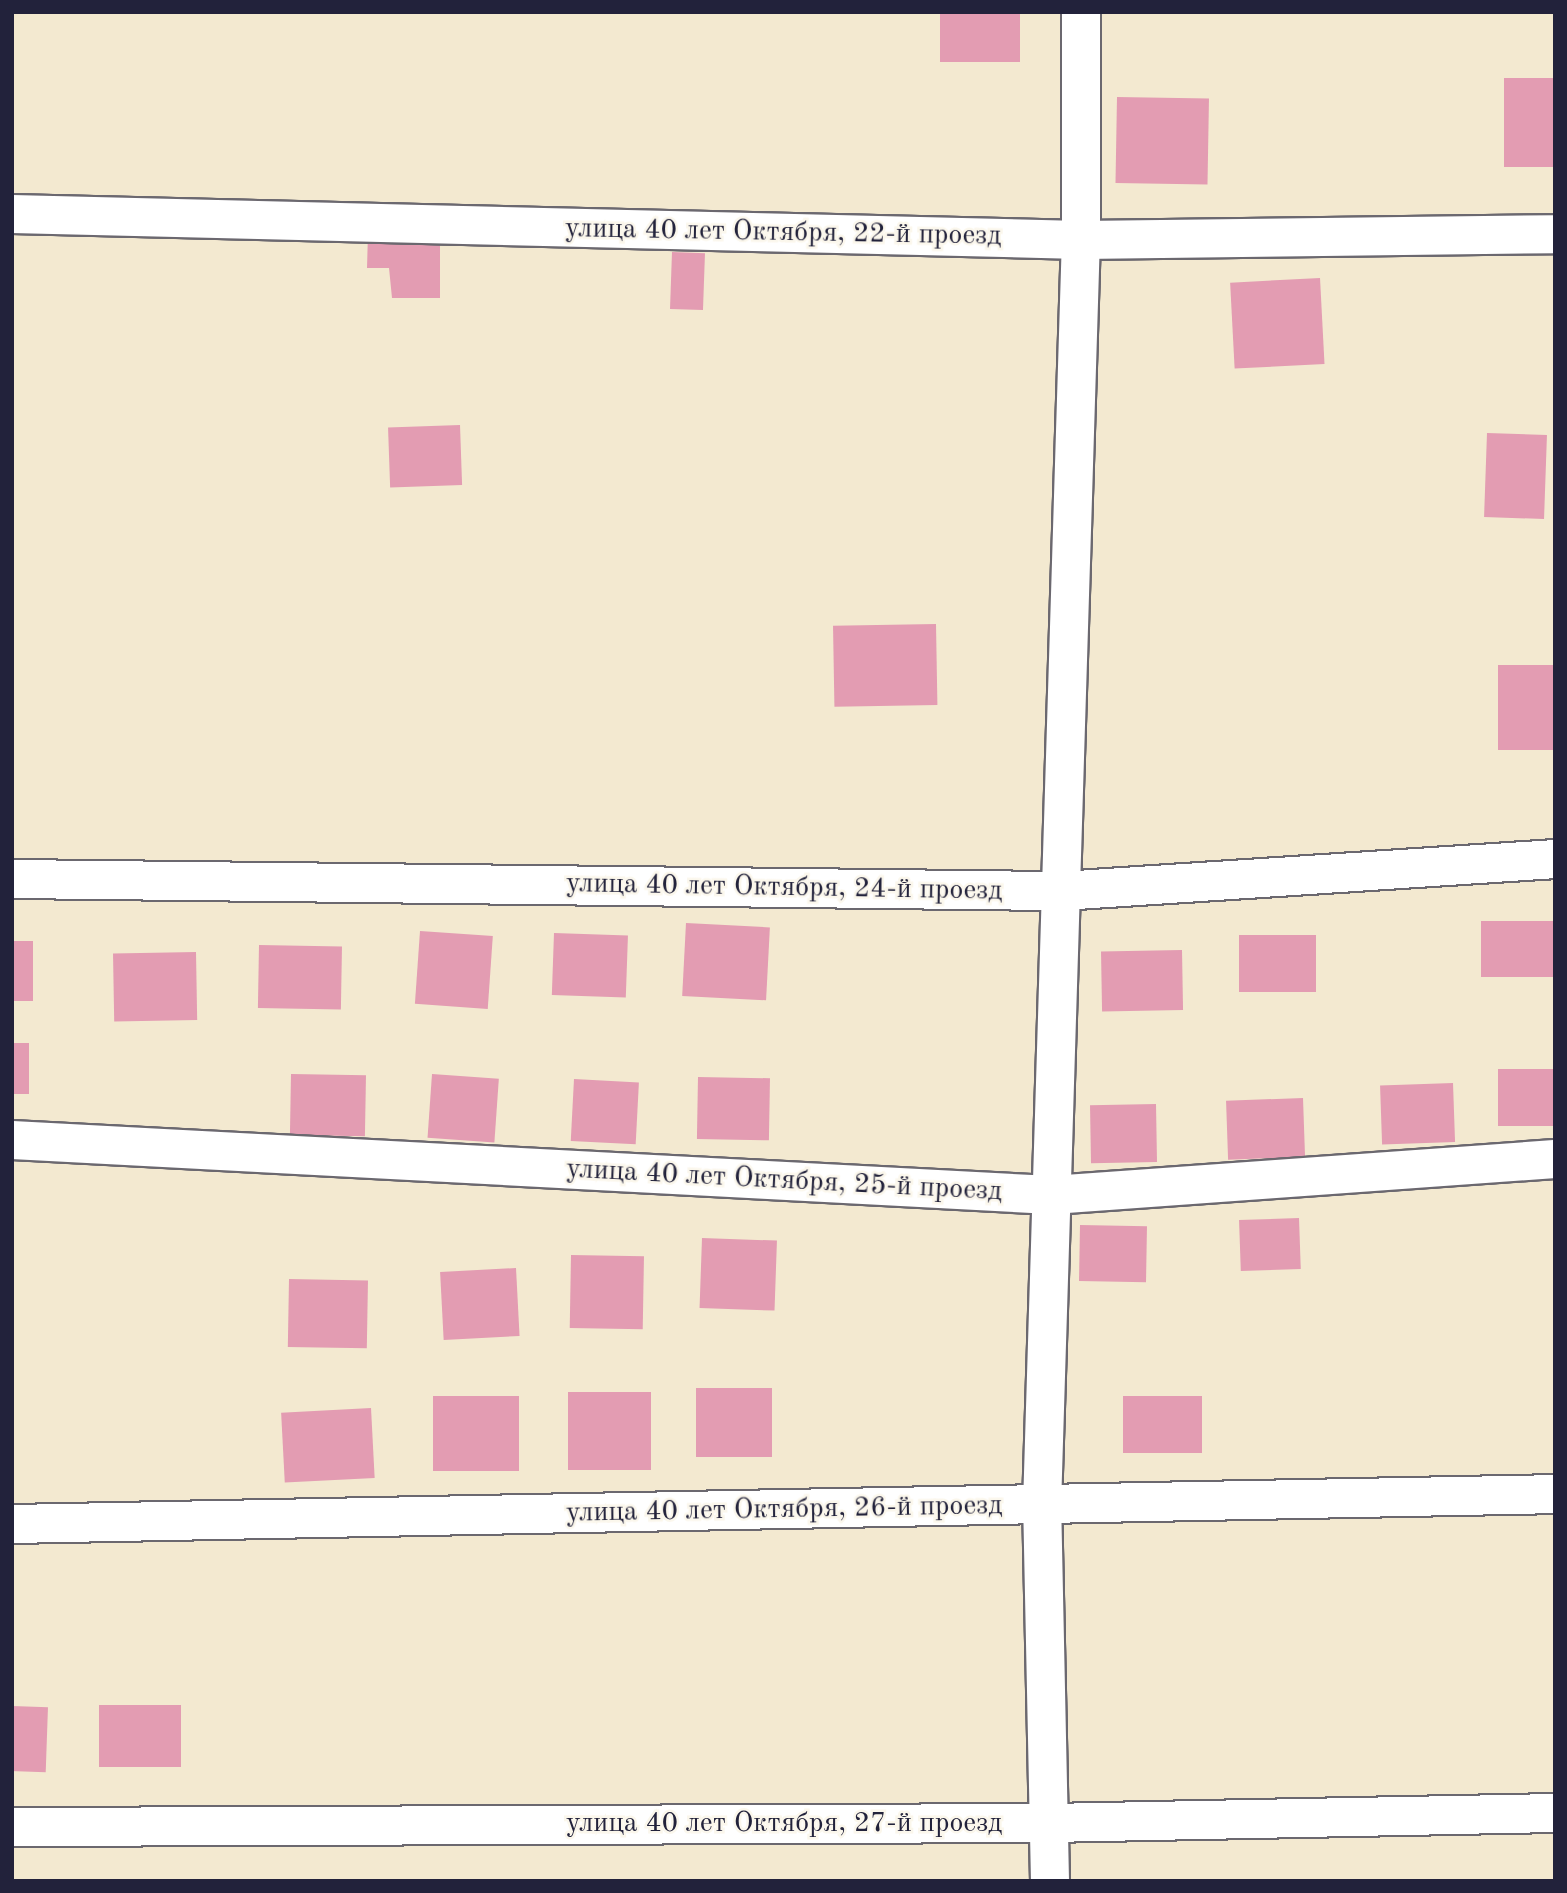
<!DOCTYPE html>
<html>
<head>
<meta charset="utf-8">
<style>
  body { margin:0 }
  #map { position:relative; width:1567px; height:1893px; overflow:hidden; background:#f3e9d0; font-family:"Old Standard TT",serif }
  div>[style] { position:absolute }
  .building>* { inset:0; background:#e39cb2; transform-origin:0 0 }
  .roads { filter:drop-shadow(2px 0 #6b686f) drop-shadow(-2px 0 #6b686f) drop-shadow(0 2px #6b686f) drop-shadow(0 -2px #6b686f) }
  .minor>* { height:38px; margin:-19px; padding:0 19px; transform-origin:19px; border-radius:19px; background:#fff }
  span { translate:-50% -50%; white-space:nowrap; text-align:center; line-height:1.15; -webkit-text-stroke:5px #fbf7ec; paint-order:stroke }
  .street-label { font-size:28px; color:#22223b }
  .frame { position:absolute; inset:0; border:14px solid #22223b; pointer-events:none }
</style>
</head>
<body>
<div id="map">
  <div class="building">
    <div style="left:940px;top:12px;width:80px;height:50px"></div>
    <div style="left:1504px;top:78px;width:51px;height:89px"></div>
    <div style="left:1117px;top:97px;width:92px;height:86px;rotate:1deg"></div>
    <div style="clip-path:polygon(368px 233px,440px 233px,440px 298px,392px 298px,389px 268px,367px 268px)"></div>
    <div style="left:672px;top:252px;width:33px;height:57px;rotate:2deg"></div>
    <div style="left:1320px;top:278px;width:86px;height:90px;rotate:87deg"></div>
    <div style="left:460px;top:425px;width:60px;height:72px;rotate:88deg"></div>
    <div style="left:1487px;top:433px;width:60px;height:84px;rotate:2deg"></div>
    <div style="left:936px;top:624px;width:81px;height:103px;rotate:89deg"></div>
    <div style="left:1555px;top:665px;width:85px;height:57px;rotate:90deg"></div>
    <div style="left:1555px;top:921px;width:56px;height:74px;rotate:90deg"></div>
    <div style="left:686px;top:923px;width:84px;height:73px;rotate:3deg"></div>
    <div style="left:420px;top:931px;width:73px;height:73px;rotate:4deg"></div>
    <div style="left:554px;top:933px;width:74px;height:62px;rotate:2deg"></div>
    <div style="left:1316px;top:935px;width:57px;height:77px;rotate:90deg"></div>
    <div style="left:33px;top:941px;width:60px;height:21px;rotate:90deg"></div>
    <div style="left:259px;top:945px;width:83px;height:63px;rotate:1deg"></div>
    <div style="left:1182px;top:950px;width:60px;height:81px;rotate:89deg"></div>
    <div style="left:196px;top:952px;width:68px;height:83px;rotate:89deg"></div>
    <div style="left:12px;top:1043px;width:17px;height:51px"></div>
    <div style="left:1555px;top:1069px;width:57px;height:57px;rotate:90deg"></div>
    <div style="left:291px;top:1074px;width:75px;height:61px;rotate:1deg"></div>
    <div style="left:432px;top:1074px;width:67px;height:64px;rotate:4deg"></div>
    <div style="left:698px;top:1077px;width:72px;height:62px;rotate:1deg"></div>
    <div style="left:574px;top:1079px;width:65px;height:62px;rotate:3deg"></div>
    <div style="left:1453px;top:1083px;width:59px;height:73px;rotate:88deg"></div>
    <div style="left:1303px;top:1098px;width:59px;height:77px;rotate:88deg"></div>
    <div style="left:1156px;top:1104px;width:58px;height:66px;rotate:89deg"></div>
    <div style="left:1299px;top:1218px;width:51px;height:60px;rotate:88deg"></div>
    <div style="left:1080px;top:1225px;width:67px;height:56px;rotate:1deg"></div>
    <div style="left:702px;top:1238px;width:75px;height:70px;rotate:2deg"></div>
    <div style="left:571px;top:1255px;width:73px;height:73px;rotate:1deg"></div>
    <div style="left:516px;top:1268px;width:68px;height:76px;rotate:87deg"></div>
    <div style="left:289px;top:1279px;width:79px;height:68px;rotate:1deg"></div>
    <div style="left:772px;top:1388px;width:69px;height:76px;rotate:90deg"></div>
    <div style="left:568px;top:1392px;width:83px;height:78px"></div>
    <div style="left:433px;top:1396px;width:86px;height:75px"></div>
    <div style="left:1123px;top:1396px;width:79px;height:57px"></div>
    <div style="left:371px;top:1408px;width:70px;height:90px;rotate:87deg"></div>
    <div style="left:99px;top:1705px;width:82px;height:62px"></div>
    <div style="left:12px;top:1706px;width:36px;height:65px;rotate:2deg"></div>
  </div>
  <div class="roads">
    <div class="minor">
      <div style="left:12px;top:214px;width:1069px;rotate:1.39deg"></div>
      <div style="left:1081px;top:240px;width:474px;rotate:-0.7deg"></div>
      <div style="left:12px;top:879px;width:1049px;rotate:0.66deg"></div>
      <div style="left:1061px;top:891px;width:495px;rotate:-3.7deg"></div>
      <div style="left:12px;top:1140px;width:1041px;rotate:3.03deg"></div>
      <div style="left:1052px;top:1195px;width:504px;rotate:-4.09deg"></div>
      <div style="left:12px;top:1524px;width:1543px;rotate:-1.11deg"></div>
      <div style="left:12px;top:1827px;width:1037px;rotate:-0.22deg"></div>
      <div style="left:1049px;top:1823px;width:506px;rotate:-1.13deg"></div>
      <div style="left:1050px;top:1881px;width:375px;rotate:-91.2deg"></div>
      <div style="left:1042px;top:1506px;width:1267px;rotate:-88.24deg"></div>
      <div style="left:1081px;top:240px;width:228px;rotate:-90deg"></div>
    </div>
  </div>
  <div class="street-label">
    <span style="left:783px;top:233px;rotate:1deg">улица 40 лет Октября, 22-й проезд</span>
    <span style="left:784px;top:888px;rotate:1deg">улица 40 лет Октября, 24-й проезд</span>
    <span style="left:784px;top:1181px;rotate:3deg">улица 40 лет Октября, 25-й проезд</span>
    <span style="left:784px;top:1510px;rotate:-1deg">улица 40 лет Октября, 26-й проезд</span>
    <span style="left:784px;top:1824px">улица 40 лет Октября, 27-й проезд</span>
  </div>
  <div class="frame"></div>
</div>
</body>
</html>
